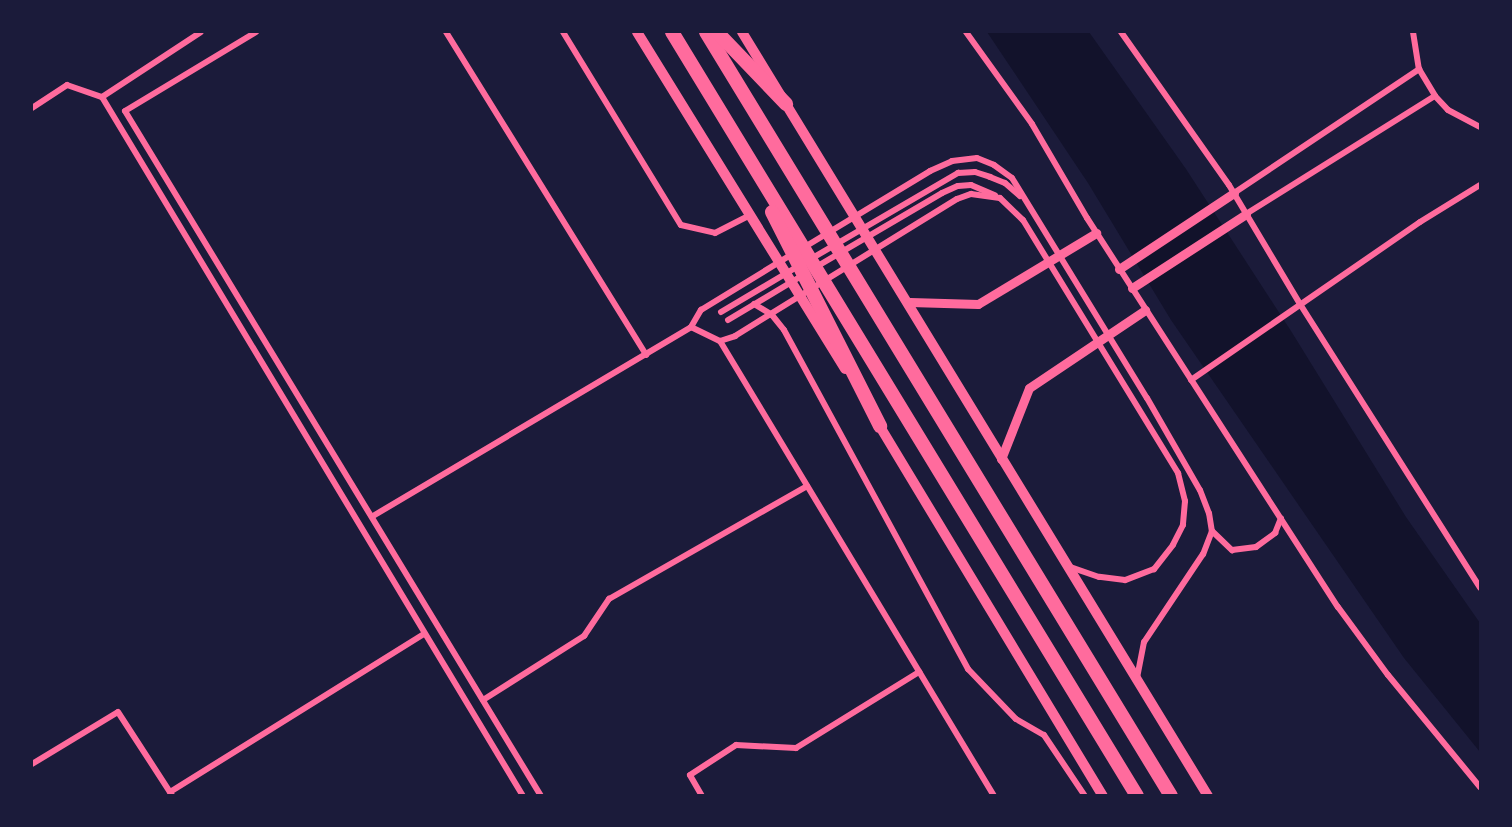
<!DOCTYPE html>
<html>
<head>
<meta charset="utf-8">
<style>
  body { margin:0 }
  #map { position:relative; width:1512px; height:827px; overflow:hidden; background:#1b1b3a; font-family:Jost,sans-serif }
  div>[style] { position:absolute }
  .water>* { inset:0; background:#12122b }
  .minor>* { height:6px; margin:-3px; padding:0 3px; transform-origin:3px; border-radius:3px; background:#ff6b9d }
  .tertiary>* { height:9px; margin:-4.5px; padding:0 4.5px; transform-origin:4.5px; border-radius:4.5px; background:#ff6b9d }
  .secondary>* { height:10px; margin:-5px; padding:0 5px; transform-origin:5px; border-radius:5px; background:#ff6b9d }
  .motorway>* { height:14px; margin:-7px; padding:0 7px; transform-origin:7px; border-radius:7px; background:#ff6b9d }
  span { translate:-50% -50%; white-space:nowrap; text-align:center; line-height:1.15; -webkit-text-stroke:4.5px #1b1b3a; paint-order:stroke }
  .frame { position:absolute; inset:0; border:33px solid #1b1b3a; pointer-events:none }
</style>
</head>
<body>
<div id="map">
  <div class="water">
    <div style="clip-path:polygon(987px 32px,1089px 32px,1186px 169px,1291px 331px,1406px 517px,1480px 623px,1480px 752px,1404px 658px,1171px 320px,1088px 183px)"></div>
  </div>
  <div class="minor">
    <div style="left:256px;top:32px;width:153px;rotate:148.9deg"></div>
    <div style="left:125px;top:111px;width:801px;rotate:58.73deg"></div>
    <div style="left:446px;top:32px;width:380px;rotate:58.2deg"></div>
    <div style="left:563px;top:32px;width:226px;rotate:58.6deg"></div>
    <div style="left:681px;top:225px;width:35px;rotate:13deg"></div>
    <div style="left:715px;top:233px;width:39px;rotate:-27deg"></div>
    <div style="left:966px;top:32px;width:113px;rotate:54.3deg"></div>
    <div style="left:1032px;top:124px;width:109px;rotate:59.7deg"></div>
    <div style="left:1087px;top:218px;width:463px;rotate:57.2deg"></div>
    <div style="left:1338px;top:607px;width:84px;rotate:53.7deg"></div>
    <div style="left:1388px;top:675px;width:145px;rotate:50.6deg"></div>
    <div style="left:1121px;top:32px;width:187px;rotate:54.8deg"></div>
    <div style="left:1229px;top:185px;width:139px;rotate:59.2deg"></div>
    <div style="left:1300px;top:304px;width:336px;rotate:57.6deg"></div>
    <div style="left:1413px;top:32px;width:37px;rotate:81deg"></div>
    <div style="left:1419px;top:69px;width:31px;rotate:59deg"></div>
    <div style="left:1435px;top:96px;width:19px;rotate:47deg"></div>
    <div style="left:1448px;top:110px;width:36px;rotate:28deg"></div>
    <div style="left:102px;top:97px;width:816px;rotate:58.94deg"></div>
    <div style="left:32px;top:108px;width:42px;rotate:-33.3deg"></div>
    <div style="left:67px;top:85px;width:37px;rotate:19deg"></div>
    <div style="left:102px;top:97px;width:118px;rotate:-33.3deg"></div>
    <div style="left:1234px;top:193px;width:223px;rotate:-33.8deg"></div>
    <div style="left:1246px;top:214px;width:223px;rotate:-32deg"></div>
    <div style="left:803px;top:248px;width:149px;rotate:-31.2deg"></div>
    <div style="left:930px;top:171px;width:24px;rotate:-24deg"></div>
    <div style="left:952px;top:161px;width:25px;rotate:-7deg"></div>
    <div style="left:977px;top:158px;width:18px;rotate:22deg"></div>
    <div style="left:994px;top:165px;width:22px;rotate:36deg"></div>
    <div style="left:1012px;top:178px;width:258px;rotate:58.5deg"></div>
    <div style="left:1147px;top:398px;width:106px;rotate:60.1deg"></div>
    <div style="left:1200px;top:490px;width:25px;rotate:69deg"></div>
    <div style="left:1209px;top:513px;width:18px;rotate:81deg"></div>
    <div style="left:1212px;top:531px;width:25px;rotate:111deg"></div>
    <div style="left:1203px;top:554px;width:106px;rotate:123.8deg"></div>
    <div style="left:1144px;top:642px;width:38px;rotate:101deg"></div>
    <div style="left:809px;top:260px;width:173px;rotate:-30.3deg"></div>
    <div style="left:958px;top:173px;width:17px;rotate:-3deg"></div>
    <div style="left:975px;top:172px;width:16px;rotate:18deg"></div>
    <div style="left:990px;top:177px;width:16px;rotate:22deg"></div>
    <div style="left:1005px;top:183px;width:20px;rotate:41deg"></div>
    <div style="left:816px;top:267px;width:146px;rotate:-30.4deg"></div>
    <div style="left:942px;top:193px;width:17px;rotate:-24deg"></div>
    <div style="left:958px;top:186px;width:13px;rotate:-4deg"></div>
    <div style="left:971px;top:185px;width:26px;rotate:23deg"></div>
    <div style="left:754px;top:304px;width:21px;rotate:31deg"></div>
    <div style="left:772px;top:315px;width:19px;rotate:51deg"></div>
    <div style="left:784px;top:330px;width:386px;rotate:61.5deg"></div>
    <div style="left:968px;top:669px;width:69px;rotate:46.2deg"></div>
    <div style="left:1016px;top:719px;width:32px;rotate:30deg"></div>
    <div style="left:1044px;top:735px;width:73px;rotate:56.1deg"></div>
    <div style="left:721px;top:312px;width:92px;rotate:-30.7deg"></div>
    <div style="left:728px;top:320px;width:90px;rotate:-30.9deg"></div>
    <div style="left:691px;top:327px;width:20px;rotate:-60deg"></div>
    <div style="left:701px;top:310px;width:109px;rotate:-31.5deg"></div>
    <div style="left:720px;top:341px;width:531px;rotate:58.94deg"></div>
    <div style="left:1191px;top:380px;width:278px;rotate:-34.6deg"></div>
    <div style="left:1420px;top:222px;width:70px;rotate:-31.7deg"></div>
    <div style="left:373px;top:516px;width:370px;rotate:-30.7deg"></div>
    <div style="left:691px;top:327px;width:32px;rotate:26deg"></div>
    <div style="left:720px;top:341px;width:16px;rotate:-18deg"></div>
    <div style="left:735px;top:336px;width:261px;rotate:-31.7deg"></div>
    <div style="left:957px;top:199px;width:15px;rotate:-20deg"></div>
    <div style="left:971px;top:194px;width:29px;rotate:8deg"></div>
    <div style="left:1000px;top:198px;width:32px;rotate:44deg"></div>
    <div style="left:1023px;top:220px;width:297px;rotate:58.5deg"></div>
    <div style="left:1178px;top:473px;width:29px;rotate:76deg"></div>
    <div style="left:1185px;top:501px;width:24px;rotate:95deg"></div>
    <div style="left:1183px;top:525px;width:22px;rotate:117deg"></div>
    <div style="left:1173px;top:545px;width:31px;rotate:128deg"></div>
    <div style="left:1154px;top:569px;width:31px;rotate:159deg"></div>
    <div style="left:1125px;top:580px;width:26px;rotate:-173deg"></div>
    <div style="left:1099px;top:577px;width:31px;rotate:-161deg"></div>
    <div style="left:1212px;top:531px;width:28px;rotate:44deg"></div>
    <div style="left:1232px;top:550px;width:24px;rotate:-7deg"></div>
    <div style="left:1256px;top:547px;width:24px;rotate:-36deg"></div>
    <div style="left:1275px;top:533px;width:16px;rotate:-68deg"></div>
    <div style="left:483px;top:700px;width:120px;rotate:-32.4deg"></div>
    <div style="left:584px;top:636px;width:45px;rotate:-56deg"></div>
    <div style="left:609px;top:599px;width:228px;rotate:-29.7deg"></div>
    <div style="left:32px;top:764px;width:100px;rotate:-31.2deg"></div>
    <div style="left:118px;top:712px;width:99px;rotate:57deg"></div>
    <div style="left:170px;top:792px;width:299px;rotate:-31.9deg"></div>
    <div style="left:702px;top:796px;width:24px;rotate:-120deg"></div>
    <div style="left:690px;top:775px;width:55px;rotate:-33.1deg"></div>
    <div style="left:736px;top:745px;width:60px;rotate:2.9deg"></div>
    <div style="left:796px;top:748px;width:145px;rotate:-31.7deg"></div>
  </div>
  <div class="tertiary">
    <div style="left:1119px;top:269px;width:138px;rotate:-33.5deg"></div>
    <div style="left:1132px;top:288px;width:136px;rotate:-33deg"></div>
    <div style="left:910px;top:302px;width:68px;rotate:1.7deg"></div>
    <div style="left:978px;top:304px;width:138px;rotate:-31deg"></div>
    <div style="left:1001px;top:459px;width:76px;rotate:-68.5deg"></div>
    <div style="left:1029px;top:388px;width:140px;rotate:-33.9deg"></div>
  </div>
  <div class="secondary">
    <div style="left:637px;top:32px;width:396px;rotate:58.3deg"></div>
    <div style="left:742px;top:32px;width:895px;rotate:58.62deg"></div>
    <div style="left:876px;top:420px;width:439px;rotate:58.9deg"></div>
  </div>
  <div class="motorway">
    <div style="left:672px;top:32px;width:894px;rotate:58.67deg"></div>
    <div style="left:706px;top:32px;width:894px;rotate:58.67deg"></div>
    <div style="left:717px;top:32px;width:100px;rotate:46.2deg"></div>
    <div style="left:772px;top:212px;width:240px;rotate:63.2deg"></div>
  </div>
  <div class="frame"></div>
</div>
</body>
</html>
